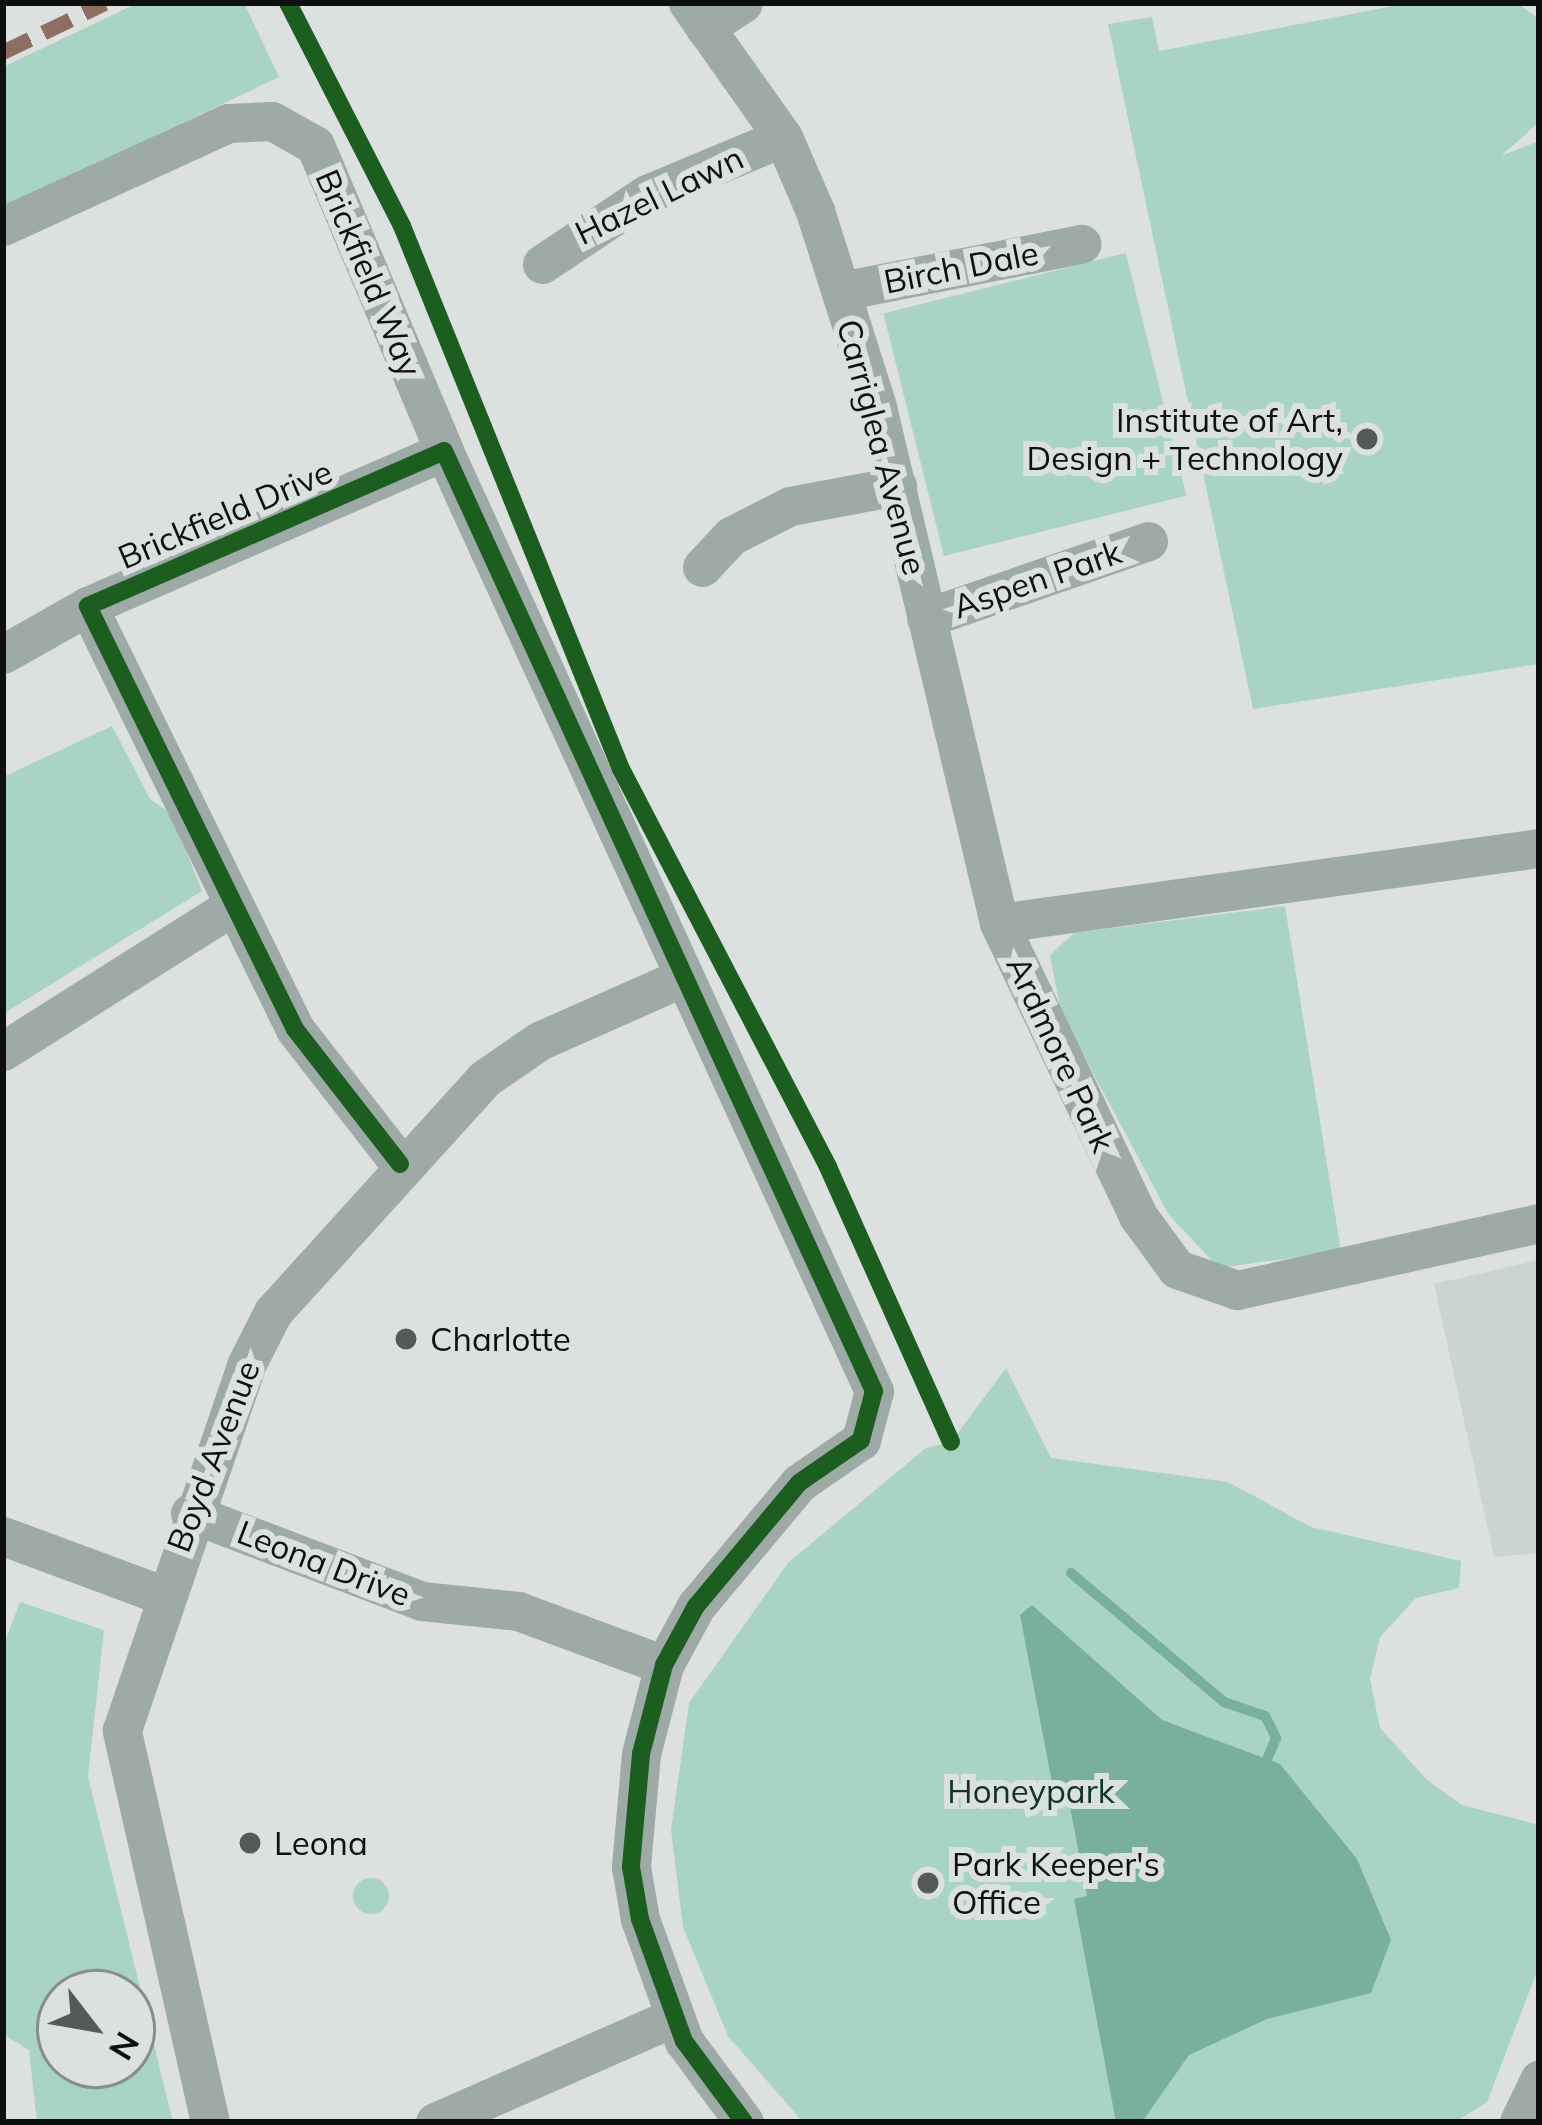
<!DOCTYPE html>
<html>
<head>
<meta charset="utf-8">
<style>
  body { margin:0 }
  #map { position:relative; width:1542px; height:2125px; overflow:hidden; background:#dce0de; font-family:Mulish,sans-serif }
  div>[style] { position:absolute }
  .built>* { inset:0; background:#cbd5d0 }
  .green>* { inset:0; background:#a9d3c2; transform-origin:0 0 }
  .round { border-radius:50% }
  .water>* { inset:0; background:#78b09b }
  .stream>* { height:10px; margin:-5px; padding:0 5px; transform-origin:5px; border-radius:5px; background:#78b09b }
  .street>* { height:39px; margin:-19.5px; padding:0 19.5px; transform-origin:19.5px; border-radius:19.5px; background:#9daaa5 }
  .quiet>* { height:15px; margin-top:-7.5px; transform-origin:0; background:repeating-linear-gradient(90deg,#8d6e63 0 30px,transparent 0 45px) }
  .cycleway>* { height:18px; margin:-9px; padding:0 9px; transform-origin:9px; border-radius:9px; background:#1b5e20 }
  .dots>* { width:33px; height:33px; translate:-50% -50%; box-sizing:border-box; border:6px solid #dbe1de; border-radius:50% }
  span { translate:-50% -50%; white-space:nowrap; text-align:center; line-height:1.15; -webkit-text-stroke:12px #dbe1de; paint-order:stroke }
  .street-label { font-size:33px; color:#0d100f }
  .poi-label { font-size:33px; color:#0d100f }
  .right { translate:-100% -50%; text-align:right }
  .left { translate:0 -50%; text-align:left }
  .park-label { font-size:33px; color:#0f3326 }
  .frame { position:absolute; inset:0; border:6px solid #0d100f; pointer-events:none }
  .north { position:absolute; left:36px; top:1969px; width:120px; height:120px; box-sizing:border-box; background:#dbe1de; border:3px solid #898d8b; border-radius:50%; rotate:121deg; font-size:33px; font-weight:700; line-height:48px; text-align:center; color:#0d100f }
  .north::after { content:''; display:block; margin:auto; width:42px; height:54px; background:#555957; clip-path:polygon(50% 0,100% 100%,50% 72%,0 100%) }
</style>
</head>
<body>
<div id="map">
  <div class="built">
    <div style="clip-path:polygon(1539px 1260px,1539px 1553px,1494px 1557px,1434px 1284px)"></div>
  </div>
  <div class="green">
    <div style="clip-path:polygon(138px 3px,244px 3px,279px 77px,3px 208px,3px 67px)"></div>
    <div style="clip-path:polygon(1409px 3px,1517px 3px,1539px 19px,1539px 122px,1501px 156px,1539px 141px,1539px 664px,1253px 709px,1108px 24px,1152px 17px,1159px 51px)"></div>
    <div style="left:1126px;top:253px;width:250px;height:250px;rotate:76deg"></div>
    <div style="clip-path:polygon(112px 726px,150px 799px,171px 814px,202px 891px,3px 1014px,3px 777px)"></div>
    <div style="clip-path:polygon(1285px 906px,1341px 1251px,1219px 1268px,1169px 1215px,1061px 1013px,1050px 955px,1074px 933px)"></div>
    <div style="clip-path:polygon(1006px 1368px,1051px 1458px,1228px 1482px,1311px 1527px,1461px 1561px,1459px 1588px,1416px 1598px,1380px 1637px,1370px 1679px,1380px 1728px,1427px 1780px,1462px 1805px,1539px 1825px,1539px 1966px,1487px 2102px,1455px 2122px,803px 2122px,728px 2036px,683px 1927px,671px 1830px,689px 1703px,788px 1563px,926px 1448px,951px 1442px)"></div>
    <div style="clip-path:polygon(evenodd,20px 1602px,104px 1630px,88px 1776px,173px 2122px,37px 2122px,29px 2050px,3px 2034px,3px 1647px,20px 1602px,60px 1993px,132px 1993px,132px 2065px,60px 2065px,60px 1993px)"></div>
    <div class="round" style="left:353px;top:1878px;width:36px;height:36px"></div>
  </div>
  <div class="water">
    <div style="clip-path:polygon(1032px 1605px,1162px 1720px,1280px 1764px,1357px 1859px,1391px 1940px,1371px 1993px,1267px 2019px,1189px 2055px,1142px 2122px,1116px 2122px,1074px 1899px,1087px 1896px,1068px 1796px,1055px 1798px,1020px 1615px)"></div>
  </div>
  <div class="stream">
    <div style="left:1071px;top:1573px;width:200px;rotate:40.1deg"></div>
    <div style="left:1224px;top:1702px;width:43px;rotate:18.9deg"></div>
    <div style="left:1265px;top:1716px;width:25px;rotate:63deg"></div>
    <div style="left:1276px;top:1738px;width:23px;rotate:113deg"></div>
  </div>
  <div class="street">
    <div style="left:688px;top:3px;width:164px;rotate:54.7deg"></div>
    <div style="left:783px;top:137px;width:81px;rotate:66.6deg"></div>
    <div style="left:815px;top:211px;width:206px;rotate:72.4deg"></div>
    <div style="left:877px;top:407px;width:530px;rotate:76.7deg"></div>
    <div style="left:999px;top:923px;width:324px;rotate:64.6deg"></div>
    <div style="left:1138px;top:1216px;width:66px;rotate:53.7deg"></div>
    <div style="left:1177px;top:1269px;width:64px;rotate:19.3deg"></div>
    <div style="left:1237px;top:1290px;width:309px;rotate:-12.5deg"></div>
    <div style="left:705px;top:28px;width:45px;rotate:-33.3deg"></div>
    <div style="left:3px;top:226px;width:247px;rotate:-24.6deg"></div>
    <div style="left:228px;top:123px;width:44px;rotate:-2.6deg"></div>
    <div style="left:272px;top:121px;width:49px;rotate:29.2deg"></div>
    <div style="left:315px;top:145px;width:332px;rotate:67.1deg"></div>
    <div style="left:542px;top:264px;width:126px;rotate:-33.7deg"></div>
    <div style="left:647px;top:194px;width:147px;rotate:-22.7deg"></div>
    <div style="left:841px;top:291px;width:245px;rotate:-11.1deg"></div>
    <div style="left:702px;top:567px;width:42px;rotate:-46.9deg"></div>
    <div style="left:731px;top:536px;width:66px;rotate:-27deg"></div>
    <div style="left:790px;top:506px;width:109px;rotate:-10.6deg"></div>
    <div style="left:926px;top:618px;width:235px;rotate:-19.1deg"></div>
    <div style="left:3px;top:654px;width:98px;rotate:-29.5deg"></div>
    <div style="left:999px;top:923px;width:545px;rotate:-7.91deg"></div>
    <div style="left:3px;top:1051px;width:271px;rotate:-32.3deg"></div>
    <div style="left:400px;top:1164px;width:171px;rotate:-127.9deg"></div>
    <div style="left:295px;top:1029px;width:471px;rotate:-116.1deg"></div>
    <div style="left:88px;top:606px;width:388px;rotate:-23.5deg"></div>
    <div style="left:444px;top:451px;width:1034px;rotate:65.42deg"></div>
    <div style="left:874px;top:1391px;width:51px;rotate:104.9deg"></div>
    <div style="left:861px;top:1440px;width:75px;rotate:145.3deg"></div>
    <div style="left:799px;top:1483px;width:160px;rotate:129.9deg"></div>
    <div style="left:696px;top:1606px;width:67px;rotate:118.5deg"></div>
    <div style="left:664px;top:1665px;width:92px;rotate:104.5deg"></div>
    <div style="left:641px;top:1754px;width:113px;rotate:95.1deg"></div>
    <div style="left:631px;top:1867px;width:53px;rotate:80.2deg"></div>
    <div style="left:640px;top:1919px;width:130px;rotate:70.2deg"></div>
    <div style="left:684px;top:2041px;width:101px;rotate:53.5deg"></div>
    <div style="left:190px;top:1513px;width:248px;rotate:20.8deg"></div>
    <div style="left:422px;top:1601px;width:97px;rotate:5.9deg"></div>
    <div style="left:518px;top:1611px;width:156px;rotate:20.3deg"></div>
    <div style="left:3px;top:1536px;width:167px;rotate:20.3deg"></div>
    <div style="left:210px;top:2122px;width:402px;rotate:-102.7deg"></div>
    <div style="left:122px;top:1730px;width:385px;rotate:-71.2deg"></div>
    <div style="left:246px;top:1365px;width:59px;rotate:-63deg"></div>
    <div style="left:273px;top:1312px;width:314px;rotate:-47.8deg"></div>
    <div style="left:484px;top:1079px;width:67px;rotate:-34.6deg"></div>
    <div style="left:539px;top:1041px;width:153px;rotate:-23.9deg"></div>
    <div style="left:435px;top:2122px;width:259px;rotate:-23.7deg"></div>
    <div style="left:1519px;top:2122px;width:47px;rotate:-64.5deg"></div>
  </div>
  <div class="quiet">
    <div style="left:3px;top:52px;width:113px;rotate:-25.7deg"></div>
  </div>
  <div class="cycleway">
    <div style="left:288px;top:3px;width:250px;rotate:62.9deg"></div>
    <div style="left:402px;top:226px;width:585px;rotate:68.04deg"></div>
    <div style="left:621px;top:769px;width:449px;rotate:62.5deg"></div>
    <div style="left:828px;top:1167px;width:301px;rotate:65.9deg"></div>
    <div style="left:400px;top:1164px;width:171px;rotate:-127.9deg"></div>
    <div style="left:295px;top:1029px;width:471px;rotate:-116.1deg"></div>
    <div style="left:88px;top:606px;width:388px;rotate:-23.5deg"></div>
    <div style="left:444px;top:451px;width:1034px;rotate:65.42deg"></div>
    <div style="left:874px;top:1391px;width:51px;rotate:104.9deg"></div>
    <div style="left:861px;top:1440px;width:75px;rotate:145.3deg"></div>
    <div style="left:799px;top:1483px;width:160px;rotate:129.9deg"></div>
    <div style="left:696px;top:1606px;width:67px;rotate:118.5deg"></div>
    <div style="left:664px;top:1665px;width:92px;rotate:104.5deg"></div>
    <div style="left:641px;top:1754px;width:113px;rotate:95.1deg"></div>
    <div style="left:631px;top:1867px;width:53px;rotate:80.2deg"></div>
    <div style="left:640px;top:1919px;width:130px;rotate:70.2deg"></div>
    <div style="left:684px;top:2041px;width:101px;rotate:53.5deg"></div>
  </div>
  <div class="dots">
    <div style="left:1367px;top:439px;background:#555957"></div>
    <div style="left:406px;top:1339px;background:#555957"></div>
    <div style="left:250px;top:1843px;background:#555957"></div>
    <div style="left:928px;top:1883px;background:#555957"></div>
  </div>
  <div class="street-label">
    <span style="left:659px;top:195px;rotate:-26deg">Hazel Lawn</span>
    <span style="left:961px;top:267px;rotate:-11deg">Birch Dale</span>
    <span style="left:369px;top:273px;rotate:67deg">Brickfield Way</span>
    <span style="left:882px;top:447px;rotate:75deg">Carriglea Avenue</span>
    <span style="left:225px;top:514px;rotate:-23deg">Brickfield Drive</span>
    <span style="left:1037px;top:579px;rotate:-19deg">Aspen Park</span>
    <span style="left:1061px;top:1054px;rotate:65deg">Ardmore Park</span>
    <span style="left:213px;top:1456px;rotate:-69deg">Boyd Avenue</span>
    <span style="left:324px;top:1563px;rotate:21deg">Leona Drive</span>
  </div>
  <div class="poi-label">
    <span class="right" style="left:1343px;top:439px">Institute of Art,<br>Design + Technology</span>
    <span class="left" style="left:430px;top:1339px">Charlotte</span>
    <span class="left" style="left:274px;top:1843px">Leona</span>
    <span class="left" style="left:952px;top:1883px">Park Keeper's<br>Office</span>
  </div>
  <div class="park-label">
    <span style="left:1031px;top:1791px">Honeypark</span>
  </div>
  <div class="frame"></div>
  <div class="north">N</div>
</div>
</body>
</html>
